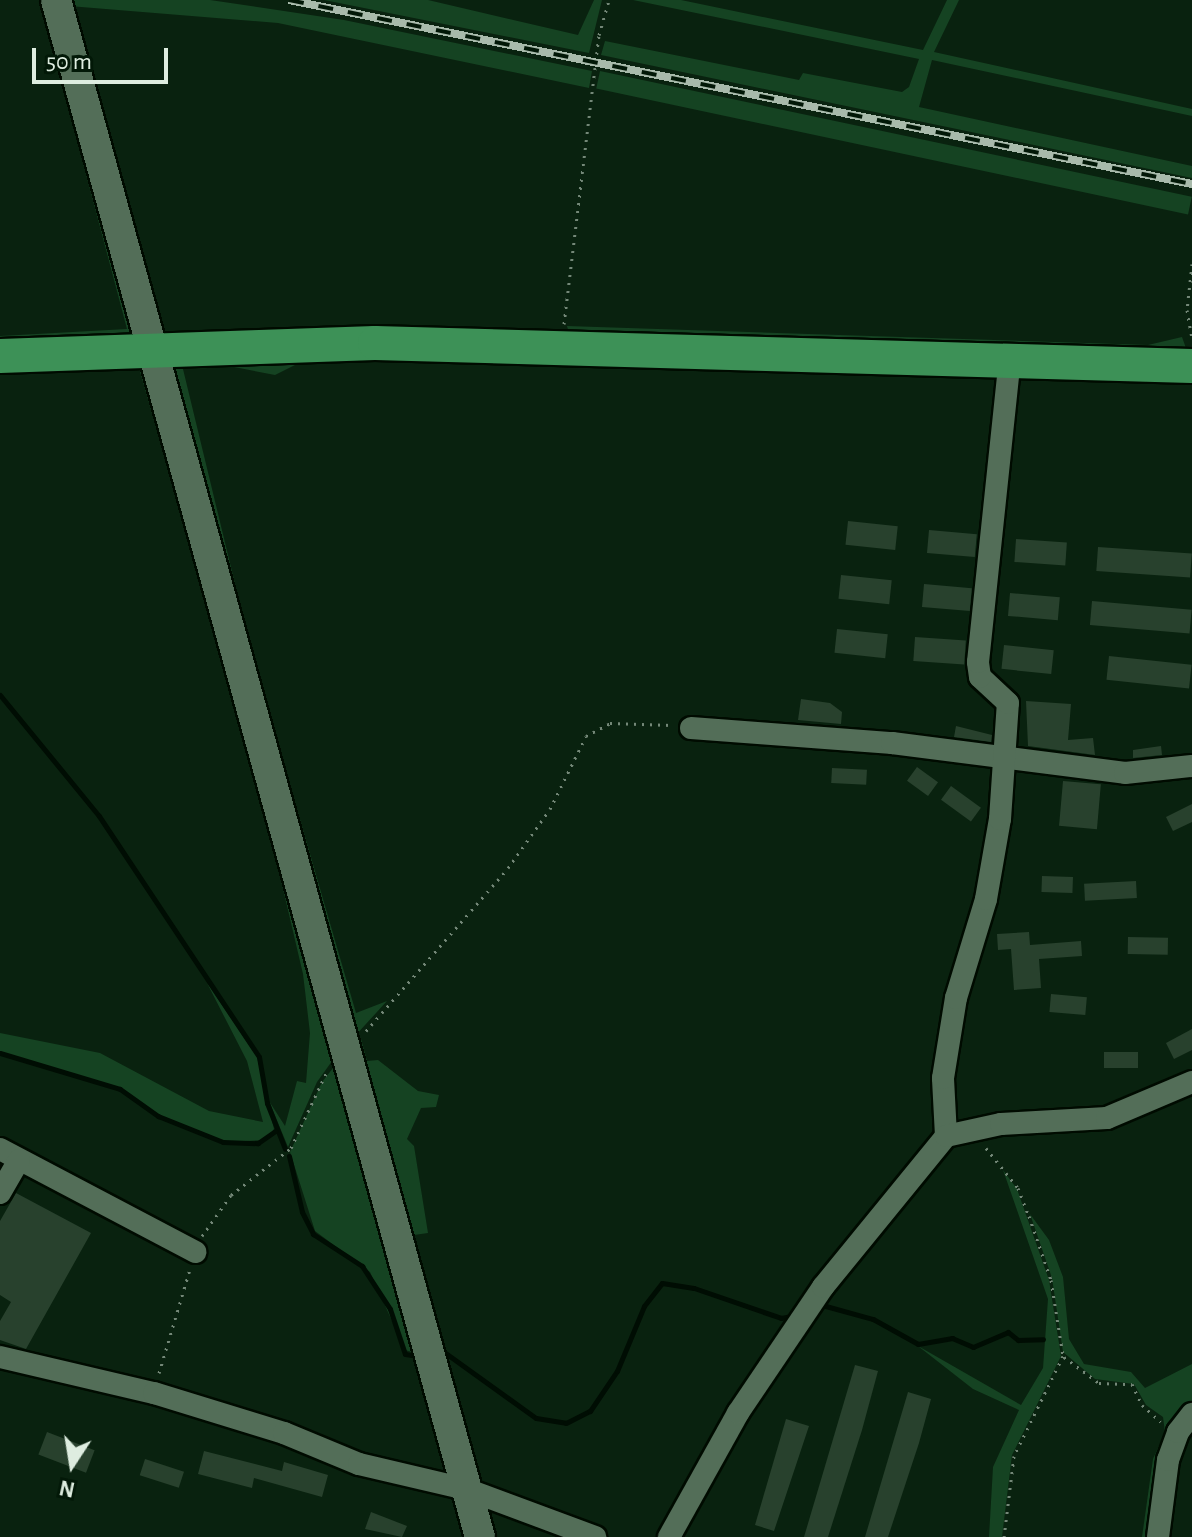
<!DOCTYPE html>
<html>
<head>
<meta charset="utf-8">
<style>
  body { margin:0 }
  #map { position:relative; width:1192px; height:1537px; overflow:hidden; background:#09220f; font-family:"Alegreya Sans",sans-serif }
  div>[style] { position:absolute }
  .green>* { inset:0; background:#154322; transform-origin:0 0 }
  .stream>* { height:5px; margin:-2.5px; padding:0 2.5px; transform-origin:2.5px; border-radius:2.5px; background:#000d03 }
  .building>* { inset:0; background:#28412d; transform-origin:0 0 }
  .path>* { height:3px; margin-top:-1.5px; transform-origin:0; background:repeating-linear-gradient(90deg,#748878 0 2px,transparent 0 8px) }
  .roads { filter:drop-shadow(2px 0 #000b00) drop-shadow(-2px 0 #000b00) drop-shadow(0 2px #000b00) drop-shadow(0 -2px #000b00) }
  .street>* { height:22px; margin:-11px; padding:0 11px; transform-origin:11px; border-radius:11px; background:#536e58 }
  .secondary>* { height:30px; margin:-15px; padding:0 15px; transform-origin:15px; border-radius:15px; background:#536e58 }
  .primary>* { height:34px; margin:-17px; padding:0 17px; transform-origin:17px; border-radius:17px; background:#3d9157 }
  .rail>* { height:8px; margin-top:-4px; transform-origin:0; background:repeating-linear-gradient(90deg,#021807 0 15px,#a8baab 0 30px); box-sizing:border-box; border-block:2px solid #a8baab }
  span { translate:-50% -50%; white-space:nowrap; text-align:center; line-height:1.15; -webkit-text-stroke:6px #021807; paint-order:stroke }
  .north { position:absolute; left:32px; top:1425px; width:80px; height:80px; -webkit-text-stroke:6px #021807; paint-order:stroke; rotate:192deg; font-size:22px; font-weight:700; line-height:32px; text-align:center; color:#deede0 }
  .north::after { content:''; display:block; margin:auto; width:28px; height:36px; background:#deede0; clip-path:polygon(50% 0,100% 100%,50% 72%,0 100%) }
  .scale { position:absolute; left:32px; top:48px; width:136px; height:36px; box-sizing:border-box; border:4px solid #deede0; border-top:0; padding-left:10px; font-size:24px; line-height:28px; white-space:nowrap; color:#deede0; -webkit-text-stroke:6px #021807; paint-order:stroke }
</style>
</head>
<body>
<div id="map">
  <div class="green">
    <div style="clip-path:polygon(40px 0,49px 0,137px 329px,133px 337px,0 347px,0 336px,127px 329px)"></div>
    <div style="clip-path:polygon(67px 0,210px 0,344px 20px,592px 71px,589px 88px,278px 23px,69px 6px)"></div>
    <div style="clip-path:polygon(324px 0,428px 0,578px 35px,594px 0,602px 0,589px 53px)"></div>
    <div style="clip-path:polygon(633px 0,681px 0,923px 50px,947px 0,959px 0,934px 52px,1192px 109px,1192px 116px,932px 60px,919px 107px,1192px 166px,1192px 178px,601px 55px,605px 41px,799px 80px,803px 73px,902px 92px,909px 87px,919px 59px)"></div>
    <div style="left:600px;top:71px;width:605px;height:18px;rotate:12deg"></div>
    <div style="clip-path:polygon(567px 326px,1148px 345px,1182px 337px,1187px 351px,570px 337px)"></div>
    <div style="clip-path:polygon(305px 353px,997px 370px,1002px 379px,325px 359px,305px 360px,275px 375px,234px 367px,183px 369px,251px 650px,356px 1013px,387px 1001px,355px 1036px,168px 360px)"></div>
    <div style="clip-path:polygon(142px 359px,340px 1050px,317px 1082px,288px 1147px,269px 1101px,285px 1126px,297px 1081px,306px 1083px,310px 1033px,303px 974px,256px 774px,139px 368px)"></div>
    <div style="clip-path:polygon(207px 983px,257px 1057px,274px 1129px,266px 1140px,224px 1142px,158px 1115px,120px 1088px,0 1052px,0 1033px,100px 1053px,209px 1111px,263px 1122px,247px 1061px)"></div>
    <div style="clip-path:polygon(361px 1039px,367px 1061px,378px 1060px,418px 1091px,439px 1095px,436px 1107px,421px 1108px,407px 1139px,414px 1146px,428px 1233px,414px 1235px,480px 1488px,354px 1046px)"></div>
    <div style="clip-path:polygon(341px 1058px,416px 1353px,405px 1350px,370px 1272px,315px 1231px,290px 1152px,322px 1082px)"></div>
    <div style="clip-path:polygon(1003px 1170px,1017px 1189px,1049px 1280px,1061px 1356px,1012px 1455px,1002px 1537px,989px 1537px,993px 1467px,1019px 1410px,973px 1389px,918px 1346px,1021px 1405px,1043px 1368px,1048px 1299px)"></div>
    <div style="clip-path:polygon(1030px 1214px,1049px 1240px,1063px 1277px,1069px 1339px,1084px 1364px,1131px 1372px,1145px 1388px,1192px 1364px,1192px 1404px,1167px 1448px,1163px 1417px,1146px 1405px,1134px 1384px,1095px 1379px,1063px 1352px,1052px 1278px)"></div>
    <div style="clip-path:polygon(1161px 1441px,1153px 1537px,1142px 1537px,1153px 1459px)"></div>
  </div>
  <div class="stream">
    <div style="left:0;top:695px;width:156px;rotate:50.7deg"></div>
    <div style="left:99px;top:816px;width:289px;rotate:56.4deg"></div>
    <div style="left:259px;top:1057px;width:47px;rotate:80.1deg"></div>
    <div style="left:267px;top:1103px;width:49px;rotate:68.6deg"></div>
    <div style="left:0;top:1053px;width:125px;rotate:16.7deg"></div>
    <div style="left:120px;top:1089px;width:47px;rotate:35.4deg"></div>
    <div style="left:158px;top:1116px;width:70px;rotate:21.8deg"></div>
    <div style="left:223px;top:1142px;width:35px;rotate:2deg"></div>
    <div style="left:258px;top:1143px;width:21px;rotate:-35deg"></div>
    <div style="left:289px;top:1156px;width:57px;rotate:76.9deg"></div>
    <div style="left:302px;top:1212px;width:25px;rotate:63deg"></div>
    <div style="left:313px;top:1234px;width:59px;rotate:33.1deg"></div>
    <div style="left:362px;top:1266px;width:51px;rotate:56.9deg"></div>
    <div style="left:390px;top:1309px;width:47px;rotate:71.6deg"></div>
    <div style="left:405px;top:1354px;width:12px;rotate:9deg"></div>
    <div style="left:822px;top:1305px;width:53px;rotate:15.4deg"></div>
    <div style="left:873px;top:1319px;width:51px;rotate:29.1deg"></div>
    <div style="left:918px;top:1344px;width:35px;rotate:-10deg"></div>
    <div style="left:952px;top:1338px;width:23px;rotate:23deg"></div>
    <div style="left:973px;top:1347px;width:38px;rotate:-23deg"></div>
    <div style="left:1008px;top:1332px;width:13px;rotate:39deg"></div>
    <div style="left:1018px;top:1340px;width:25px;rotate:-2deg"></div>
    <div style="left:444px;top:1352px;width:113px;rotate:35.7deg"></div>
    <div style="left:536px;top:1418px;width:30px;rotate:9deg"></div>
    <div style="left:566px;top:1423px;width:27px;rotate:-27deg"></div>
    <div style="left:590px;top:1411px;width:48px;rotate:-56deg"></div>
    <div style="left:617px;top:1371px;width:70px;rotate:-67.4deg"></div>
    <div style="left:644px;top:1306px;width:29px;rotate:-52deg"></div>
    <div style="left:662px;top:1283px;width:32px;rotate:9deg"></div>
    <div style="left:694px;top:1288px;width:92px;rotate:19deg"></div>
    <div style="left:781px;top:1318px;width:15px;rotate:-11deg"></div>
  </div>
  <div class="building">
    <div style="left:848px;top:521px;width:50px;height:24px;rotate:6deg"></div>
    <div style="left:929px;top:530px;width:48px;height:23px;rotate:5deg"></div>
    <div style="left:1016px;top:539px;width:51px;height:23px;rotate:4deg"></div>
    <div style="left:1098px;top:547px;width:94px;height:24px;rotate:4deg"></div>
    <div style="left:841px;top:575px;width:51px;height:24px;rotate:6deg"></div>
    <div style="left:924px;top:584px;width:48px;height:23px;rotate:5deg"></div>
    <div style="left:1010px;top:593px;width:50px;height:23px;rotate:5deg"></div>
    <div style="left:1092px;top:601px;width:100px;height:24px;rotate:5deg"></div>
    <div style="left:837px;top:629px;width:51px;height:24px;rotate:6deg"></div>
    <div style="left:915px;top:637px;width:51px;height:24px;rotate:4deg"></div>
    <div style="left:1004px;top:645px;width:50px;height:24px;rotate:6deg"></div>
    <div style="left:1109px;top:656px;width:83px;height:24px;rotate:6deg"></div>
    <div style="clip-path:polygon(801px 699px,830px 703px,842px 712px,841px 724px,798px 720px)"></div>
    <div style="clip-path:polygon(1026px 701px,1071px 704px,1068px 740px,1093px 738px,1095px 755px,1028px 746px)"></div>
    <div style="clip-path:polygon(956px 726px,992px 735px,991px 742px,954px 737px)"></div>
    <div style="clip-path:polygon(1161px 746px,1162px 755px,1133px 758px,1133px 750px)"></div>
    <div style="left:917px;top:767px;width:26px;height:17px;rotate:36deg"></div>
    <div style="left:832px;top:768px;width:35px;height:15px;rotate:3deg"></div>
    <div style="left:1063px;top:781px;width:38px;height:45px;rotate:5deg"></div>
    <div style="left:951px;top:786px;width:37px;height:17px;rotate:36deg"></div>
    <div style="clip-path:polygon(1192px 804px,1192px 822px,1173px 831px,1166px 817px)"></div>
    <div style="left:1042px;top:876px;width:31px;height:16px;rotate:2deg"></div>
    <div style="left:1136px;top:881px;width:17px;height:52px;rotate:87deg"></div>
    <div style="clip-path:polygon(1029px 932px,1030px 945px,1081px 941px,1082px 956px,1039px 959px,1041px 988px,1014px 990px,1011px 949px,998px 950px,997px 934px)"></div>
    <div style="left:1128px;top:937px;width:40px;height:17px;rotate:1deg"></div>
    <div style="left:1051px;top:994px;width:36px;height:18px;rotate:5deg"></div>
    <div style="clip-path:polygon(1192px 1029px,1192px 1050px,1174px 1059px,1166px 1043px)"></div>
    <div style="left:1138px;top:1052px;width:16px;height:34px;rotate:90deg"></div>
    <div style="clip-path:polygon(16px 1193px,91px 1233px,26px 1349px,0 1340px,0 1321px,11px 1302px,0 1295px,0 1221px)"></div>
    <div style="clip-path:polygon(855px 1365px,878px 1371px,862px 1430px,828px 1537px,804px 1537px)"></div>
    <div style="clip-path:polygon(908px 1392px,931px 1399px,919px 1443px,888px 1537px,865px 1537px)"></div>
    <div style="clip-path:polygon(786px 1419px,809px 1426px,774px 1531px,755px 1525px)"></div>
    <div style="left:47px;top:1432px;width:51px;height:24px;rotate:21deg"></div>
    <div style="clip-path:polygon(204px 1451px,282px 1471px,284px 1462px,328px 1475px,322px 1497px,254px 1478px,252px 1488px,198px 1474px)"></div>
    <div style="left:145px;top:1459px;width:41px;height:17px;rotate:18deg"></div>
    <div style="clip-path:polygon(371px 1512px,407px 1526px,402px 1537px,365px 1529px)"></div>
  </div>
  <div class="path">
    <div style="left:1192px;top:264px;width:46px;rotate:96.2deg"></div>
    <div style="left:1187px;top:310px;width:28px;rotate:80deg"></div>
    <div style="left:564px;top:324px;width:291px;rotate:-83.1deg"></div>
    <div style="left:599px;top:35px;width:36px;rotate:-74deg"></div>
    <div style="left:366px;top:1031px;width:216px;rotate:-48.9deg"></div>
    <div style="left:508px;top:868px;width:72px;rotate:-54.6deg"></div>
    <div style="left:550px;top:809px;width:81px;rotate:-63.7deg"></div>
    <div style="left:586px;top:736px;width:27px;rotate:-28deg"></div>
    <div style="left:610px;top:723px;width:62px;rotate:1.8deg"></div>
    <div style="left:986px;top:1148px;width:51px;rotate:51.3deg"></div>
    <div style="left:1018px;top:1188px;width:30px;rotate:69deg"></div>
    <div style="left:1029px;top:1216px;width:68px;rotate:71deg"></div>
    <div style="left:1051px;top:1280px;width:77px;rotate:81deg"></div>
    <div style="left:1063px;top:1356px;width:111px;rotate:116.1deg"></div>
    <div style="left:1014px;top:1456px;width:82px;rotate:97deg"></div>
    <div style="left:202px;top:1236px;width:50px;rotate:-54.7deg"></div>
    <div style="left:231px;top:1195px;width:76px;rotate:-38.1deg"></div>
    <div style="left:291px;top:1148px;width:85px;rotate:-64.9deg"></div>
    <div style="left:1064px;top:1357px;width:44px;rotate:36.6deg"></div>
    <div style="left:1099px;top:1383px;width:33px;rotate:2deg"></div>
    <div style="left:1132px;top:1384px;width:23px;rotate:65deg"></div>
    <div style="left:1142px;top:1405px;width:25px;rotate:42deg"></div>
    <div style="left:159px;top:1373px;width:109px;rotate:-73.4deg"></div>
  </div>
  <div class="roads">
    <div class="street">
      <div style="left:691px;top:728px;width:202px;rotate:4.3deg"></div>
      <div style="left:892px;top:743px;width:235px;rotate:7.3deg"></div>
      <div style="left:1125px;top:773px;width:67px;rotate:-6deg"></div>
      <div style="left:946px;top:1136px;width:58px;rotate:-93deg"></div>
      <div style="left:943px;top:1078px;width:81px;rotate:-80.8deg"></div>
      <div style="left:956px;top:998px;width:103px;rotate:-73.1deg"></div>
      <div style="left:986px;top:899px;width:81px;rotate:-80.1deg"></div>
      <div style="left:1000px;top:819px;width:116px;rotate:-86.1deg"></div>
      <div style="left:1008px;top:703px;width:38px;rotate:-137deg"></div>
      <div style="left:980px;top:677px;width:15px;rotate:-98deg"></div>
      <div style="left:978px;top:662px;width:304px;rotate:-84deg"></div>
      <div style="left:0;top:1149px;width:221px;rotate:27.8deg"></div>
      <div style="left:0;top:1193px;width:38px;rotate:-60deg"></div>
      <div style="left:0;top:1357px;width:158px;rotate:13.2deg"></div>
      <div style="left:154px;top:1393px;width:136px;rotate:17.1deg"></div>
      <div style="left:284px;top:1433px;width:81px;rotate:22.5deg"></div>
      <div style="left:359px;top:1464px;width:110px;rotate:13.2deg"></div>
      <div style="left:466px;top:1489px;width:138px;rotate:20.4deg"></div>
      <div style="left:669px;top:1537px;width:142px;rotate:-60.9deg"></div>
      <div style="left:738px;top:1413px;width:152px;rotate:-56deg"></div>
      <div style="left:823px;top:1287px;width:195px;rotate:-50.8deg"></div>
      <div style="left:946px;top:1136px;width:56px;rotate:-12.3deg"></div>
      <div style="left:1001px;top:1124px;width:106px;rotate:-3.2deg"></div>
      <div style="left:1107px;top:1118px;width:92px;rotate:-23deg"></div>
      <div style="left:1158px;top:1537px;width:78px;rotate:-82.6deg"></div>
      <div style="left:1168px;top:1460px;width:30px;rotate:-70deg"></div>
      <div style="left:1178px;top:1432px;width:23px;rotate:-52deg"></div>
    </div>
    <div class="secondary">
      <div style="left:56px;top:0;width:1594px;rotate:74.58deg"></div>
    </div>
    <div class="primary">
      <div style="left:0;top:356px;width:375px;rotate:-2deg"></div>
      <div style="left:375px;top:343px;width:817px;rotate:1.61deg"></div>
    </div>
  </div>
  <div class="rail">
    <div style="left:289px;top:0;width:922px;rotate:11.52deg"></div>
  </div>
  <div class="north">N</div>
  <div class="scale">50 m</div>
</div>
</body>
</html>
